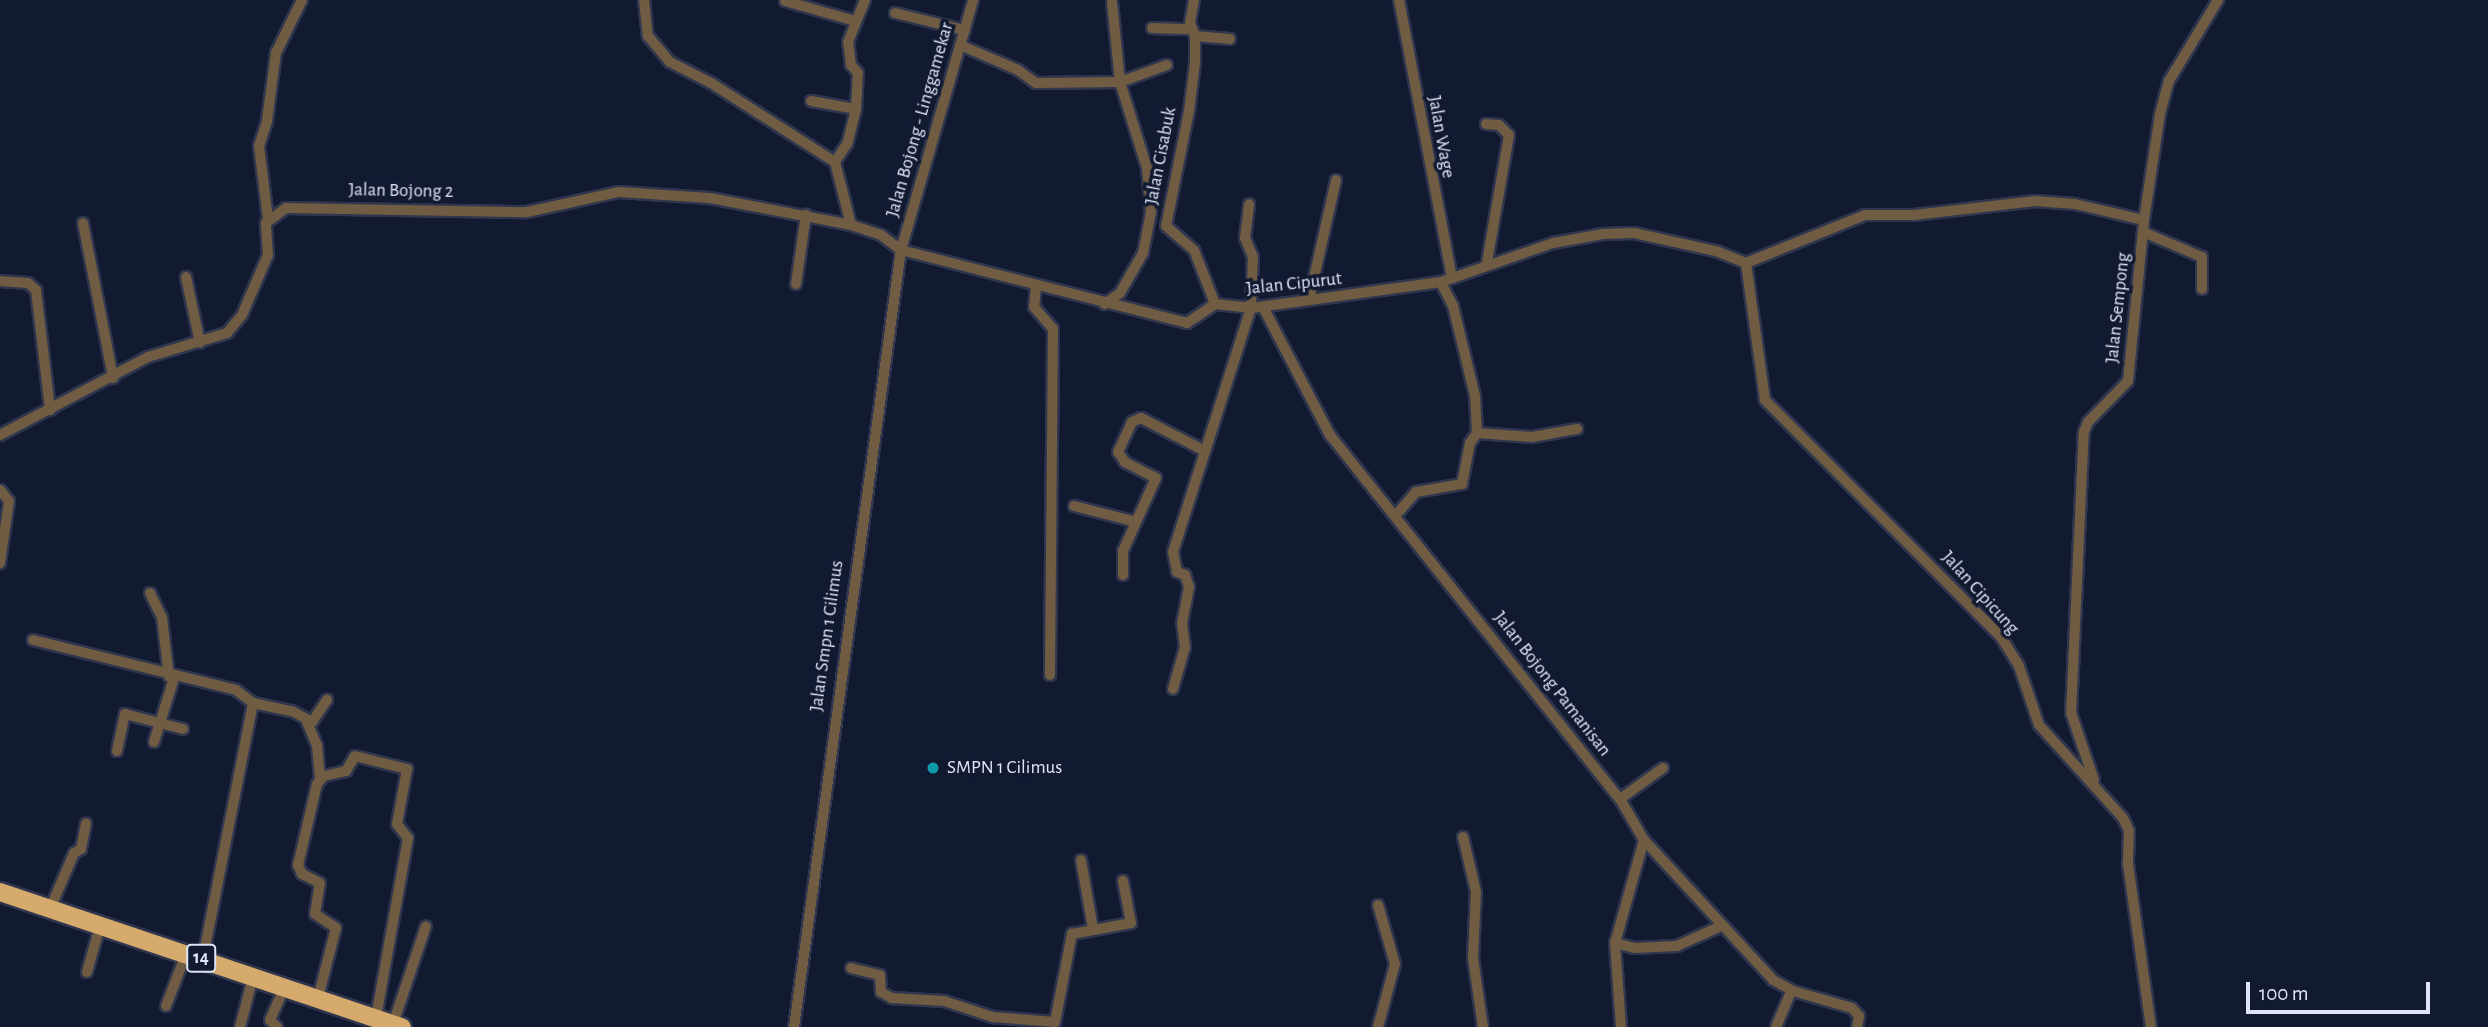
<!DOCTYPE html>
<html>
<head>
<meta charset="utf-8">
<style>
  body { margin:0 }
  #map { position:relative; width:2488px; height:1027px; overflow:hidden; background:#121a32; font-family:"Alegreya Sans",sans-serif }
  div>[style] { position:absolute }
  .roads { filter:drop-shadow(2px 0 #2f364d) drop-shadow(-2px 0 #2f364d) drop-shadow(0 2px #2f364d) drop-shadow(0 -2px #2f364d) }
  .minor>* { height:10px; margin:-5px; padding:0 5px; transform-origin:5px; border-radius:5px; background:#6f5c42 }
  .trunk>* { height:18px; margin:-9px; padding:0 9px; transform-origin:9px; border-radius:9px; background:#d6aa6c }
  .dots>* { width:19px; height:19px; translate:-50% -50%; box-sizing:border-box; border:4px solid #121a32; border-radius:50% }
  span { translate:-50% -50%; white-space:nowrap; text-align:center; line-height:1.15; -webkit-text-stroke:7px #121a32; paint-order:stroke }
  .shield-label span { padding:2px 5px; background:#121a32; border:2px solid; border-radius:5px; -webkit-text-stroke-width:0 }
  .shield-label { font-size:18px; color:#dee5f6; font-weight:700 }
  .street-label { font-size:19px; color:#dee5f6 }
  .poi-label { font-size:19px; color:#dee5f6 }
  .left { translate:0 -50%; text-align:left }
  .scale { position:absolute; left:2246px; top:982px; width:184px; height:32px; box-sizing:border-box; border:4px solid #dee5f6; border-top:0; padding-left:9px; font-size:21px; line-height:24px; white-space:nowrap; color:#dee5f6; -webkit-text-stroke:5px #121a32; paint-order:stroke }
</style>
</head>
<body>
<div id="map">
  <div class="roads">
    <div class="minor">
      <div style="left:644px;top:0;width:36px;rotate:84deg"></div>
      <div style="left:648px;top:36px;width:34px;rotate:50deg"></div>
      <div style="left:670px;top:62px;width:46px;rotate:27.1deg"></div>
      <div style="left:711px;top:83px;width:147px;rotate:32.5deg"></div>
      <div style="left:1194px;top:0;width:23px;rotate:100deg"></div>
      <div style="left:1190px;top:23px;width:14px;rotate:69deg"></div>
      <div style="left:1195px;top:36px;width:27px;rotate:90deg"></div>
      <div style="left:1195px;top:63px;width:48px;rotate:97.1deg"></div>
      <div style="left:1189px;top:111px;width:117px;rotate:101.3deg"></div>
      <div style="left:1166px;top:226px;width:37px;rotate:41deg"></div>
      <div style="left:1194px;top:250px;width:58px;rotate:68.7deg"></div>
      <div style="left:1399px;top:0;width:283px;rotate:79.2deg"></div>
      <div style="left:785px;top:1px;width:73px;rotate:15.9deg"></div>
      <div style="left:1112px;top:2px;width:80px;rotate:84.3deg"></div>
      <div style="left:1120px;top:82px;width:50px;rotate:-19.9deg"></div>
      <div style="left:895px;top:13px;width:72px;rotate:13.7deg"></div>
      <div style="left:1152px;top:28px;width:38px;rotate:2deg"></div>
      <div style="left:1195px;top:36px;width:35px;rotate:5deg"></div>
      <div style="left:960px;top:45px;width:63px;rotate:23.3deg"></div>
      <div style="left:1018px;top:70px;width:22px;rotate:36deg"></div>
      <div style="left:1036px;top:83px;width:84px;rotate:-0.7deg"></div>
      <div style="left:1120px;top:82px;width:90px;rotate:72.6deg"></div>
      <div style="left:1147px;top:168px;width:44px;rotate:84.8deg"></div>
      <div style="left:1151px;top:212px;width:42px;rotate:101deg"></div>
      <div style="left:1143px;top:253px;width:46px;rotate:119.9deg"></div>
      <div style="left:1120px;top:293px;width:19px;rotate:144deg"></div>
      <div style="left:811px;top:101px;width:46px;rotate:10.1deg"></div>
      <div style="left:856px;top:109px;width:36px;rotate:104deg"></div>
      <div style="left:847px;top:144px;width:22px;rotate:124deg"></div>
      <div style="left:835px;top:162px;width:65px;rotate:75.7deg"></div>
      <div style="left:856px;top:109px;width:36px;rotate:-87deg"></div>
      <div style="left:858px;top:73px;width:11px;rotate:-131deg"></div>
      <div style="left:851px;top:65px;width:23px;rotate:-97deg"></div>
      <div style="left:848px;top:42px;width:45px;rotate:-68deg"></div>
      <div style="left:1486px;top:124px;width:13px;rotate:4deg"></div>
      <div style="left:1499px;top:125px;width:14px;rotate:45deg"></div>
      <div style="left:1509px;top:135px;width:130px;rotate:99.8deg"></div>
      <div style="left:268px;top:219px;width:74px;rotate:-97deg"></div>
      <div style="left:259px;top:146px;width:26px;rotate:-72deg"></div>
      <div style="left:267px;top:121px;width:69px;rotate:-82.5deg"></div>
      <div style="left:276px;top:53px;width:59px;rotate:-63.9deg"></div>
      <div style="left:83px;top:223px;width:158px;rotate:79deg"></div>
      <div style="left:2143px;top:232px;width:64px;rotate:23deg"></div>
      <div style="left:2202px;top:257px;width:32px;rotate:90deg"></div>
      <div style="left:1746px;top:263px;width:128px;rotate:-22deg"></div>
      <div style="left:1865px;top:215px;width:49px"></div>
      <div style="left:1914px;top:215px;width:122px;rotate:-6.6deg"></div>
      <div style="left:2035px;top:201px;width:40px;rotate:4.3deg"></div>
      <div style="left:2075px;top:204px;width:71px;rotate:13.1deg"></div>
      <div style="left:186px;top:277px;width:67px;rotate:78deg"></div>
      <div style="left:0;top:281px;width:28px;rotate:4deg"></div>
      <div style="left:28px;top:283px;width:11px;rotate:41deg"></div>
      <div style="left:36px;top:290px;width:121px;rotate:83.3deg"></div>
      <div style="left:796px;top:284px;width:70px;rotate:-81.8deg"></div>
      <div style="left:1036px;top:286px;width:21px;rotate:95deg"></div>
      <div style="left:1034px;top:307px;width:29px;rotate:49deg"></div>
      <div style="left:1053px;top:329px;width:346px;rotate:90.5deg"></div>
      <div style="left:1309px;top:300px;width:123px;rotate:-77.3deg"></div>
      <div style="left:1263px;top:307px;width:144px;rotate:62.4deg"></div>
      <div style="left:1330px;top:435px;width:465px;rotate:51.5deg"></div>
      <div style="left:1620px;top:799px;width:48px;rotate:59.7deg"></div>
      <div style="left:1644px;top:840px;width:190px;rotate:47.3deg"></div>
      <div style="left:1773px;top:980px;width:23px;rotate:29deg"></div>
      <div style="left:1793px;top:991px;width:61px;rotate:16.1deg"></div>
      <div style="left:1852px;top:1008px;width:11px;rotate:49deg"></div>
      <div style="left:1859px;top:1016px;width:11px;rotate:100deg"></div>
      <div style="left:1477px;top:433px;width:55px;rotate:4.2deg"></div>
      <div style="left:1532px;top:437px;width:46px;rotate:-10.1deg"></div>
      <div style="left:0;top:435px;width:167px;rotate:-27.8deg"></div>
      <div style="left:148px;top:357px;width:83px;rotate:-16.9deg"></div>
      <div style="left:227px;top:333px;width:23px;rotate:-50deg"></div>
      <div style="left:242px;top:315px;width:65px;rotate:-66.6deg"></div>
      <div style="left:268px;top:255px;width:32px;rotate:-94deg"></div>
      <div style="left:266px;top:223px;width:25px;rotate:-37deg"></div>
      <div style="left:286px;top:208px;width:241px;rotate:1deg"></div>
      <div style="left:527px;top:212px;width:94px;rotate:-12.3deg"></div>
      <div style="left:619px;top:192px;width:91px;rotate:3.8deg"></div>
      <div style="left:710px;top:198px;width:144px;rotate:10.8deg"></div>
      <div style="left:851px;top:225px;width:32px;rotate:18deg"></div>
      <div style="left:881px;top:235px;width:25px;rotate:37deg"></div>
      <div style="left:901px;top:250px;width:295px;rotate:14.3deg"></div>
      <div style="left:1187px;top:323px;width:34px;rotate:-34deg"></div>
      <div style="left:1215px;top:304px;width:36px;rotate:6deg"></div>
      <div style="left:1251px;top:308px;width:192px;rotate:-7.8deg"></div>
      <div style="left:1441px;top:282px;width:119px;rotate:-19.2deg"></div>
      <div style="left:1553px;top:243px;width:51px;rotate:-10.2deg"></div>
      <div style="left:1603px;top:234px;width:31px;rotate:-2deg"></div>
      <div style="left:1634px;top:233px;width:84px;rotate:12.4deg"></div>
      <div style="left:1716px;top:251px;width:32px;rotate:22deg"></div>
      <div style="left:1746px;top:263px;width:138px;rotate:82.1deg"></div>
      <div style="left:1765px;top:400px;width:334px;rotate:45.1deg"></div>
      <div style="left:2001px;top:637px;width:34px;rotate:58deg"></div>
      <div style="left:2019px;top:666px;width:62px;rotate:71.3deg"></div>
      <div style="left:2039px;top:725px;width:125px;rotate:47.9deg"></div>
      <div style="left:2123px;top:818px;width:14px;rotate:65deg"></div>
      <div style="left:2129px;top:831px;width:33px;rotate:92deg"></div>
      <div style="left:2128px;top:864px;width:165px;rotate:82deg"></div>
      <div style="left:0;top:490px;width:14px;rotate:51deg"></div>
      <div style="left:9px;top:501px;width:63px;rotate:98.3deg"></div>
      <div style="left:1074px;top:506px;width:61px;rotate:14.3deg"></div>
      <div style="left:1396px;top:515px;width:30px;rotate:-49deg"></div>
      <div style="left:1416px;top:492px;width:47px;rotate:-9.9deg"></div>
      <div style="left:1462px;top:484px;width:42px;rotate:-79deg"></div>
      <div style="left:1470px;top:443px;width:12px;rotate:-55deg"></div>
      <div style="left:1477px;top:433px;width:37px;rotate:-93deg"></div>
      <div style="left:1475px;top:396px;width:93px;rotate:-103.7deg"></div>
      <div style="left:1453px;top:306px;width:27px;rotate:-117deg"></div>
      <div style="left:1123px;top:575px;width:24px;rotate:-90deg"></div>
      <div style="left:1123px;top:551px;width:80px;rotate:-65.7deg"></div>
      <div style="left:1156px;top:478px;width:35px;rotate:-153deg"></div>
      <div style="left:1125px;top:462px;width:12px;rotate:-125deg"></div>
      <div style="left:1118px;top:452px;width:33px;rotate:-65deg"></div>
      <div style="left:1132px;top:422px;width:10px;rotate:-24deg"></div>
      <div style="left:1141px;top:418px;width:72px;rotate:27.3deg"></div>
      <div style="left:150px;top:593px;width:28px;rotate:64deg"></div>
      <div style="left:162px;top:618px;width:59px;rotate:83.2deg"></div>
      <div style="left:33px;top:640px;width:209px;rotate:13.8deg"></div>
      <div style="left:236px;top:690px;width:21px;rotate:37deg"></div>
      <div style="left:253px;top:703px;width:261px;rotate:101.1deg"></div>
      <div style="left:1173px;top:689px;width:44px;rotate:-74.1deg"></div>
      <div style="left:1185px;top:647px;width:24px;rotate:-97deg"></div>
      <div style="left:1182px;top:623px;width:37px;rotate:-79deg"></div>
      <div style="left:1189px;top:587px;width:13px;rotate:-108deg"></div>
      <div style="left:1185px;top:575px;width:9px;rotate:-159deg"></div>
      <div style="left:1177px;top:572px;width:20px;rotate:-101deg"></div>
      <div style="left:1173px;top:552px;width:256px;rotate:-72.3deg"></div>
      <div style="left:1251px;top:308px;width:51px;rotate:-87.8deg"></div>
      <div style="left:1253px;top:257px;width:21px;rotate:-113deg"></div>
      <div style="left:1245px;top:238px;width:34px;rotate:-83deg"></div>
      <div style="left:253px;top:703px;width:40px;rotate:12deg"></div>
      <div style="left:292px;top:711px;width:23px;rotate:29deg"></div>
      <div style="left:312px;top:722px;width:27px;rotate:-56deg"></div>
      <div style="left:307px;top:722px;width:25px;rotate:67deg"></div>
      <div style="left:317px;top:745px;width:34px;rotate:85deg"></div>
      <div style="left:154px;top:742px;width:67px;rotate:-72.6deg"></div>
      <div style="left:117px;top:751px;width:38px;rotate:-78deg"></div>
      <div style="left:125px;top:714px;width:60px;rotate:14.5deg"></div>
      <div style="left:2094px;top:780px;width:71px;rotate:-108.9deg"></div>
      <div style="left:2071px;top:713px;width:281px;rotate:-87.4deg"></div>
      <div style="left:2084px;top:432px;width:11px;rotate:-68deg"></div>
      <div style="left:2088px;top:422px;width:57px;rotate:-45.7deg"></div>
      <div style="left:2128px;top:381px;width:162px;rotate:-84.3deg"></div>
      <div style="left:2144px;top:220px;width:107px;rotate:-81.4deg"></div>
      <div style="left:2160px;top:114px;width:34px;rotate:-75deg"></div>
      <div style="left:2169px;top:81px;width:95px;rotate:-58.8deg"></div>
      <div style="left:1620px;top:799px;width:53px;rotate:-35.8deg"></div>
      <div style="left:1463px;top:837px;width:57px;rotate:76.7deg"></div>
      <div style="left:1476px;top:892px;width:66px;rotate:92.6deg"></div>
      <div style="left:1473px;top:958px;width:70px;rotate:81.8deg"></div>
      <div style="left:1081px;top:860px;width:70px;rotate:80.1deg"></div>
      <div style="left:1378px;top:905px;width:61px;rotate:73.9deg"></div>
      <div style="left:1395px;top:964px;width:65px;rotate:105.1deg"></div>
      <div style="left:50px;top:909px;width:61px;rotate:-66.8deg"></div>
      <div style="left:74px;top:853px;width:8px;rotate:-30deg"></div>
      <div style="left:81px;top:849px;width:26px;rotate:-79deg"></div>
      <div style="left:1615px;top:943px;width:21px;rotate:14deg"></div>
      <div style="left:1635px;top:948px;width:42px;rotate:-2.7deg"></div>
      <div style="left:1677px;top:946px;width:48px;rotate:-24.4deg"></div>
      <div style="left:851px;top:968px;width:30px;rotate:14deg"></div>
      <div style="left:880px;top:975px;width:17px;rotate:87deg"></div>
      <div style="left:881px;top:992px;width:13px;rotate:29deg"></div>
      <div style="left:892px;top:998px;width:52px;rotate:3.3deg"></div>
      <div style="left:944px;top:1001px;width:52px;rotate:18.1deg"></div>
      <div style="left:993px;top:1017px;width:62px;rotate:4.6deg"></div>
      <div style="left:1055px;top:1022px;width:90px;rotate:-79.1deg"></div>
      <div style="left:1072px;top:934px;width:60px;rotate:-10.6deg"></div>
      <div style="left:1131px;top:923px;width:43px;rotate:-100.8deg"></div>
      <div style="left:87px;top:972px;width:48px;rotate:-74.2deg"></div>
      <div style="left:318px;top:998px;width:72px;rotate:-75.6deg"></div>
      <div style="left:336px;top:928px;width:25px;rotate:-146deg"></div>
      <div style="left:315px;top:914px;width:31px;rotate:-81deg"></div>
      <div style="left:320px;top:883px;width:20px;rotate:-153deg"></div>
      <div style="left:302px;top:874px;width:10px;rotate:-114deg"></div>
      <div style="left:298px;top:865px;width:83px;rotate:-76.8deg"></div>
      <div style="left:317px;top:784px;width:11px;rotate:-49deg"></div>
      <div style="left:324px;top:776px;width:23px;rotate:-13deg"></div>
      <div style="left:346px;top:771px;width:17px;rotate:-59deg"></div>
      <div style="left:355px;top:756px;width:54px;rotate:14deg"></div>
      <div style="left:407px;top:769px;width:56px;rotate:100.3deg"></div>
      <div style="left:397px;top:824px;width:18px;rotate:52deg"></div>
      <div style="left:408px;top:838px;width:182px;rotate:100.1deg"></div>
      <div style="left:166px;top:1006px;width:56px;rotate:-69deg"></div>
      <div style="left:393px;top:1024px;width:103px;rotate:-71.4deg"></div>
      <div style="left:240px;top:1027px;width:52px;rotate:-75.4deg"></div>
      <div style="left:277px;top:1027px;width:10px;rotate:-135deg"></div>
      <div style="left:270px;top:1020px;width:36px;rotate:-66deg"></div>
      <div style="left:794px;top:1027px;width:784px;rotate:-82.16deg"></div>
      <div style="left:901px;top:250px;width:260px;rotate:-73.9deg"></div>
      <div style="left:1621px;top:1027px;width:84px;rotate:-94.1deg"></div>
      <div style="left:1615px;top:943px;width:107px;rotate:-74.3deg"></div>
      <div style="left:1776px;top:1027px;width:39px;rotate:-67deg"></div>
    </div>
    <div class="trunk">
      <div style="left:0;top:892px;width:424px;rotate:18.6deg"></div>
    </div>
  </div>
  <div class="dots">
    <div style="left:933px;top:768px;background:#0f9aa8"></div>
  </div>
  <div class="shield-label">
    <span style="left:201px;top:958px">14</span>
  </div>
  <div class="street-label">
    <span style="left:920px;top:120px;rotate:-74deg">Jalan Bojong - Linggamekar</span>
    <span style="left:1441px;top:137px;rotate:80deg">Jalan Wage</span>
    <span style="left:1161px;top:156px;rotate:-79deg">Jalan Cisabuk</span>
    <span style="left:401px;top:191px;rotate:1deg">Jalan Bojong 2</span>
    <span style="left:1294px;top:284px;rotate:-6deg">Jalan Cipurut</span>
    <span style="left:2118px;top:308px;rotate:-84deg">Jalan Sempong</span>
    <span style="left:1980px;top:593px;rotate:48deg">Jalan Cipicung</span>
    <span style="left:827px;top:636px;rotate:-82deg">Jalan Smpn 1 Cilimus</span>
    <span style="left:1552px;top:684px;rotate:52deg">Jalan Bojong Pamanisan</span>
  </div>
  <div class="poi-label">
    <span class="left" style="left:947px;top:768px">SMPN 1 Cilimus</span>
  </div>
  <div class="scale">100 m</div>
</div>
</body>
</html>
